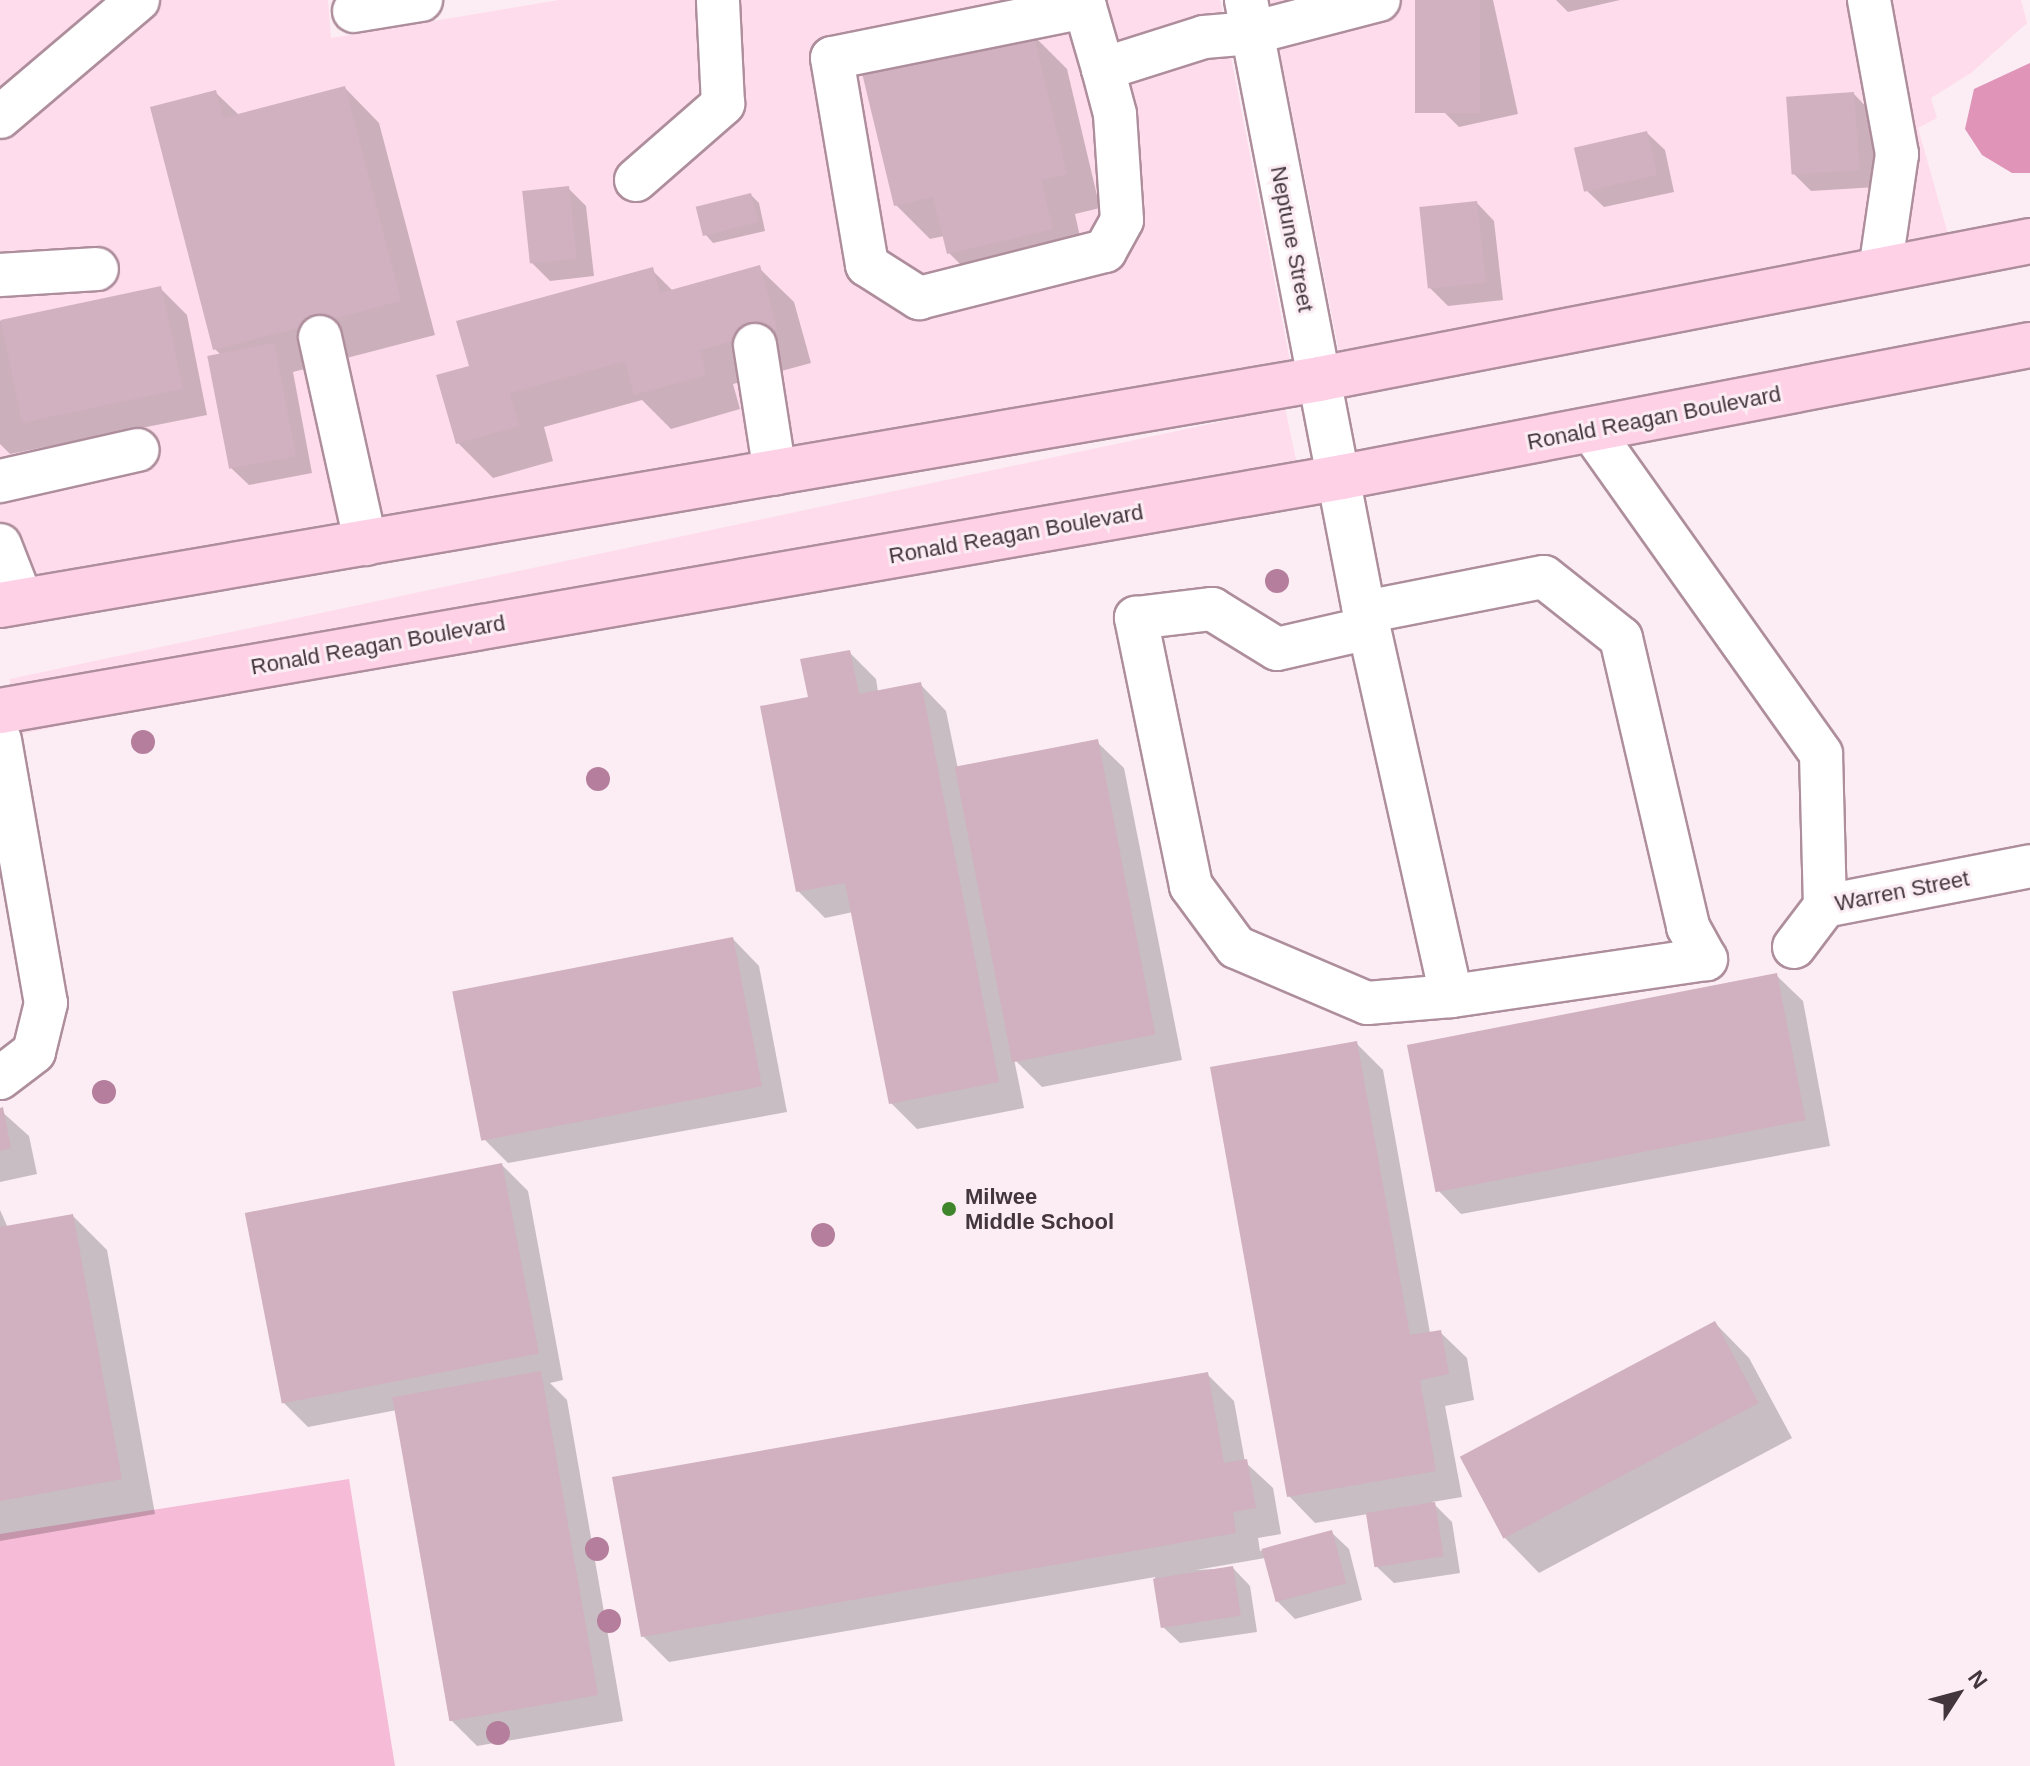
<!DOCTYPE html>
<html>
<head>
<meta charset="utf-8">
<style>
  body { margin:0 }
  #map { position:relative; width:2030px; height:1766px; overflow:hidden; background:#fbedf3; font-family:Arial,sans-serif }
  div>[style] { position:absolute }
  .built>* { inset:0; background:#fedceb; transform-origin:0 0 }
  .green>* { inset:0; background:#f6bbd6 }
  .water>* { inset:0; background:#df94b8 }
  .shadow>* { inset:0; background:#0003 }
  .building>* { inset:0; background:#d1b0bf; transform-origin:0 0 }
  .roads { filter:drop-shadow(2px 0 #ae8e9c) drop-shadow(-2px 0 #ae8e9c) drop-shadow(0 2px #ae8e9c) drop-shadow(0 -2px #ae8e9c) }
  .minor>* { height:42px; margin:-21px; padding:0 21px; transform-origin:21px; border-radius:21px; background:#fff }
  .major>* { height:44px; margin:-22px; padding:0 22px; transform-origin:22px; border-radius:22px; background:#fed1e6 }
  .trees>* { width:24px; height:24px; margin:-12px; border-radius:50%; background:#b57e9c }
  .dots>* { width:22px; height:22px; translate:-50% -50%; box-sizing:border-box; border:4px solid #fbedf3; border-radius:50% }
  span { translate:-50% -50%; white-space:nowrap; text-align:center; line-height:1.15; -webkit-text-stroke:6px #fbedf3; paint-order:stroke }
  .street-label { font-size:22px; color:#43363c }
  .poi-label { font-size:22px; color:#43363c; font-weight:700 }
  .left { translate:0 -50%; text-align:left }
  .north { position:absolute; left:1918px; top:1654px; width:80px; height:80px; -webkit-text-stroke:6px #fbedf3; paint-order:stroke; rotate:54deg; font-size:22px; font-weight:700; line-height:32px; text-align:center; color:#43363c }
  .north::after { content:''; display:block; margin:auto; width:28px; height:36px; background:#43363c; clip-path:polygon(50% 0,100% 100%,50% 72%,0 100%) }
</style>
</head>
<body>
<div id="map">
  <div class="built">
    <div style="clip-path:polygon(0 0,328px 0,331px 38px,559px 0,1220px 0,1290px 361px,0 581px)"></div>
    <div style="clip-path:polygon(1270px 0,2021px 0,2027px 23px,1971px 73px,1931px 98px,1937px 118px,1918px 128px,1948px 234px,1339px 352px)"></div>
    <div style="left:1285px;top:408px;width:56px;height:1304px;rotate:78deg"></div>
  </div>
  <div class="green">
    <div style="clip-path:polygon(349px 1479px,395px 1766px,0 1766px,0 1534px)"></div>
  </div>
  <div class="water">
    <div style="clip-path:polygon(2030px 63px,2030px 173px,2012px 173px,1982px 155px,1965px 129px,1974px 89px)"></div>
  </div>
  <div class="shadow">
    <div style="clip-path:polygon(1417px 0,1493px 0,1518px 114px,1459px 127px,1441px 109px)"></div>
    <div style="clip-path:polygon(1556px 0,1620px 0,1568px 12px)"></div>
    <div style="clip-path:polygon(1033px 35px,1067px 69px,1100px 208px,1075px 214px,1086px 264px,983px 287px,949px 253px,944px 236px,930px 239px,896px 205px)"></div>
    <div style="clip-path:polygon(345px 88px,379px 123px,435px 335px,293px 372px,312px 473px,249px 485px,231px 468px,221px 355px,215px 349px,215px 92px,239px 115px)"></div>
    <div style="clip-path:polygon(1854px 94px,1871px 112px,1877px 187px,1811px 191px,1793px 173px)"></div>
    <div style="clip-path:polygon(1647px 133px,1665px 150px,1674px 192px,1604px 207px,1586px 190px)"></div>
    <div style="clip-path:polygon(568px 188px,586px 206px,594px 276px,550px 281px,532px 263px)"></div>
    <div style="clip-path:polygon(751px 195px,759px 203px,765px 231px,713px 243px,705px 234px)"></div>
    <div style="clip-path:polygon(1477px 203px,1494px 221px,1503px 300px,1448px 306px,1430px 288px)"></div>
    <div style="clip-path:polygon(759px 268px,794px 302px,811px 363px,733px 384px,740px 409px,671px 429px,642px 400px,544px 427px,553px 461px,493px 478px,458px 443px,471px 367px,652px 270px,674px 292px)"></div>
    <div style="clip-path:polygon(161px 289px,187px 315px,207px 415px,10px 454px,0 444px,0 321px)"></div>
    <div style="clip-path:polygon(849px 652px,876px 679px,878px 692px,920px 684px,946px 711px,958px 769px,1097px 742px,1124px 768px,1182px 1060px,1042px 1087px,1014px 1059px,1024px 1108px,917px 1129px,891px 1103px,853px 912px,825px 918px,798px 891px,810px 698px)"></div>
    <div style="clip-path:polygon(733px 939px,759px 966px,787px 1112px,508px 1163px,481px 1136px)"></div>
    <div style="clip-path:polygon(1776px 975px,1803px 1001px,1830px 1146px,1461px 1214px,1435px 1187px)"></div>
    <div style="clip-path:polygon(1356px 1043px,1383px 1070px,1430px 1333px,1440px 1332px,1467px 1358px,1474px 1400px,1445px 1406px,1462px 1497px,1432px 1502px,1452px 1522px,1460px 1573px,1394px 1583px,1376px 1566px,1368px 1514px,1315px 1523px,1289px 1496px)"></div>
    <div style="clip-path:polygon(0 1110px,29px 1136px,37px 1174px,0 1182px)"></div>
    <div style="clip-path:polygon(502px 1165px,528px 1191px,563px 1380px,550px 1383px,567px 1400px,623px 1721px,477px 1746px,450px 1719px,397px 1410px,308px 1427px,281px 1400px)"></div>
    <div style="clip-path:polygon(0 1210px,8px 1228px,73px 1216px,107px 1250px,155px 1514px,0 1541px)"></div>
    <div style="clip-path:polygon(1715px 1323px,1749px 1358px,1792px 1438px,1539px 1573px,1505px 1538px)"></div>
    <div style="clip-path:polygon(1208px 1375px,1234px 1401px,1245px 1462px,1273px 1488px,1281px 1534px,1258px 1538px,1260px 1551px,1331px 1532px,1349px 1549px,1362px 1600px,1295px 1619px,1277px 1601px,1265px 1558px,1196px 1570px,1233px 1568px,1250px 1586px,1257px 1632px,1180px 1643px,1162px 1626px,1155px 1577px,669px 1662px,643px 1636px)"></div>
  </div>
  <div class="building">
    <div style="left:1415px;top:0;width:65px;height:113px"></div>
    <div style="clip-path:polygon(1033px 33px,1067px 174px,1041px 180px,1053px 229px,947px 254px,933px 197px,894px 206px,862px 73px)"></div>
    <div style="clip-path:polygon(345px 86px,401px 301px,213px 350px,150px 107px,216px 90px,223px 118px)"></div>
    <div style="left:1854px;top:92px;width:78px;height:68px;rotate:86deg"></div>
    <div style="left:1647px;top:131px;width:45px;height:75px;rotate:77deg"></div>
    <div style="left:569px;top:186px;width:73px;height:47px;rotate:84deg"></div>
    <div style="left:751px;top:193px;width:30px;height:57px;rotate:76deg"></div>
    <div style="left:1477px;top:201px;width:82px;height:58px;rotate:84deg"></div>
    <div style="clip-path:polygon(760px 265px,777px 329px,700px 350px,706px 375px,634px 395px,625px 361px,510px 393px,519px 426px,456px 444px,436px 375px,469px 366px,456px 321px,653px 267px,660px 293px)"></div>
    <div style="left:161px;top:286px;width:105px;height:164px;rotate:78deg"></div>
    <div style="left:274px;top:343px;width:115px;height:68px;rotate:79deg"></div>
    <div style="clip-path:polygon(850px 650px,859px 694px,921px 682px,999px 1082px,889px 1104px,845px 883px,796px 892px,760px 706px,808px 697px,800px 659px)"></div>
    <div style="left:1098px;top:739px;width:301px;height:146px;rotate:79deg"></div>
    <div style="left:733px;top:937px;width:152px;height:286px;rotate:79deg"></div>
    <div style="left:1777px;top:973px;width:150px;height:377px;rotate:79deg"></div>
    <div style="clip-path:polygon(1357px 1041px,1410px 1335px,1441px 1330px,1449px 1374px,1420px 1380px,1436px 1471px,1287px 1497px,1210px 1067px)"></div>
    <div style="clip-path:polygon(3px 1107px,11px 1148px,0 1151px,0 1108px)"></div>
    <div style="left:502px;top:1163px;width:194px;height:262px;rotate:79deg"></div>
    <div style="clip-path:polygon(73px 1214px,122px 1479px,0 1501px,0 1227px)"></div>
    <div style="left:1715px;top:1321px;width:93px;height:289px;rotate:62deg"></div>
    <div style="left:541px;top:1371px;width:329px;height:151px;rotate:80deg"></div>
    <div style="clip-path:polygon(1208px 1372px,1224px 1463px,1247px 1459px,1256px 1508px,1233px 1512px,1236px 1533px,641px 1637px,612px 1477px)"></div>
    <div style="left:1435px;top:1502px;width:55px;height:70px;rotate:81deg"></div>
    <div style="left:1332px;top:1530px;width:55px;height:73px;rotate:75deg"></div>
    <div style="left:1233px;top:1566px;width:50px;height:81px;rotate:81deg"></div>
  </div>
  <div class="roads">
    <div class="minor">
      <div style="left:1246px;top:0;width:617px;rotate:79.07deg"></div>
      <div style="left:1363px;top:606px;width:23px;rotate:75deg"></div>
      <div style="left:1369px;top:628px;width:377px;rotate:77.4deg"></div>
      <div style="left:1451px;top:996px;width:84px;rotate:175.2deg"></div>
      <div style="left:1367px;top:1003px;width:142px;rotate:-156.9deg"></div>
      <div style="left:1236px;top:947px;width:76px;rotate:-126.4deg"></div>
      <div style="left:1191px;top:886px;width:274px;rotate:-101.6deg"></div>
      <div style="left:1136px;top:618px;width:77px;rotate:-6.8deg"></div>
      <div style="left:1212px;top:609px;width:76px;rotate:31.6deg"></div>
      <div style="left:1277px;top:649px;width:94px;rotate:-12.9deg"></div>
      <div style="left:1869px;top:0;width:157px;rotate:79.7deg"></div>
      <div style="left:1897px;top:154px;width:117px;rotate:98.3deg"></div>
      <div style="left:354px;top:11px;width:68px;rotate:-9.3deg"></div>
      <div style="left:1103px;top:69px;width:65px;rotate:-106.2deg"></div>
      <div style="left:1085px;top:7px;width:258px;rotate:168.6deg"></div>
      <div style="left:832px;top:58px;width:210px;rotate:80.4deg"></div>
      <div style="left:867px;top:265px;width:62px;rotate:32.4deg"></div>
      <div style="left:919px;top:298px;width:192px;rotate:-14.2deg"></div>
      <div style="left:1105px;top:251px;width:35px;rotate:-61deg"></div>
      <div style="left:1122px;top:220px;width:106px;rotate:-93.8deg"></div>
      <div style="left:1115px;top:114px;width:47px;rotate:-104.9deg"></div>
      <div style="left:1103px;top:69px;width:106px;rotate:-17.6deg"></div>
      <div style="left:1204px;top:37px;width:48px;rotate:-4.8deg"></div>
      <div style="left:1252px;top:33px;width:131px;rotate:-14.6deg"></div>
      <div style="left:0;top:117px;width:181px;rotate:-40.3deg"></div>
      <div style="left:636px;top:180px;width:116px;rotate:-41.1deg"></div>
      <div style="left:723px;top:104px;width:104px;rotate:-92.8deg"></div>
      <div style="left:0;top:275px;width:97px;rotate:-3.5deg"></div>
      <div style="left:320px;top:337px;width:212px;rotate:77.5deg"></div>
      <div style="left:755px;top:345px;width:130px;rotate:81.1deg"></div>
      <div style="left:1591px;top:430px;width:397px;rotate:54.6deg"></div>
      <div style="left:1821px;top:754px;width:152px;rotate:88.5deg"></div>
      <div style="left:0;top:481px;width:141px;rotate:-12.7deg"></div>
      <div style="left:0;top:545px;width:60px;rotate:68.6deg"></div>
      <div style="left:1365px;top:612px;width:182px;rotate:-11.1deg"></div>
      <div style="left:1544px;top:577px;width:98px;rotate:38.4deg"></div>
      <div style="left:1621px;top:638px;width:297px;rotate:76.9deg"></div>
      <div style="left:1688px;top:927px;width:37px;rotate:61deg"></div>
      <div style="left:1706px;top:959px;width:258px;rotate:171.7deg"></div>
      <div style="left:0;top:740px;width:267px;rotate:80.1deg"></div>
      <div style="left:46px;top:1003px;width:50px;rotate:103.8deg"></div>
      <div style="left:34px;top:1052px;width:43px;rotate:142.6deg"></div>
      <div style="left:1794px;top:947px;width:51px;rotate:-52.9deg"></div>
      <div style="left:1825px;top:906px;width:209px;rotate:-11deg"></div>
    </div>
    <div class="major">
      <div style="left:0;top:605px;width:1338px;rotate:-9.72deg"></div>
      <div style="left:1319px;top:379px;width:724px;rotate:-10.98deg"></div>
      <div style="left:0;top:711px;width:1362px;rotate:-9.89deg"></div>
      <div style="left:1342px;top:477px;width:701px;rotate:-10.86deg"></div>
    </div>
  </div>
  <div class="trees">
    <div style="left:1277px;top:581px"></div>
    <div style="left:143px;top:742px"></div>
    <div style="left:598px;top:779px"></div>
    <div style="left:104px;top:1092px"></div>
    <div style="left:823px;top:1235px"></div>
    <div style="left:597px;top:1549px"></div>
    <div style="left:609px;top:1621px"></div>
    <div style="left:498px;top:1733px"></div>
  </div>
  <div class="dots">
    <div style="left:949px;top:1209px;background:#3e852b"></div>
  </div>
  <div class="street-label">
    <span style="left:1292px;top:239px;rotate:79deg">Neptune Street</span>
    <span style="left:1654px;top:418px;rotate:-11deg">Ronald Reagan Boulevard</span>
    <span style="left:1016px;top:534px;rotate:-10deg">Ronald Reagan Boulevard</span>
    <span style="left:378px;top:645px;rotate:-10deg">Ronald Reagan Boulevard</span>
    <span style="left:1902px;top:891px;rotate:-11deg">Warren Street</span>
  </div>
  <div class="poi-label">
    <span class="left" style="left:965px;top:1209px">Milwee<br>Middle School</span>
  </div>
  <div class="north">N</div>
</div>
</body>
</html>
